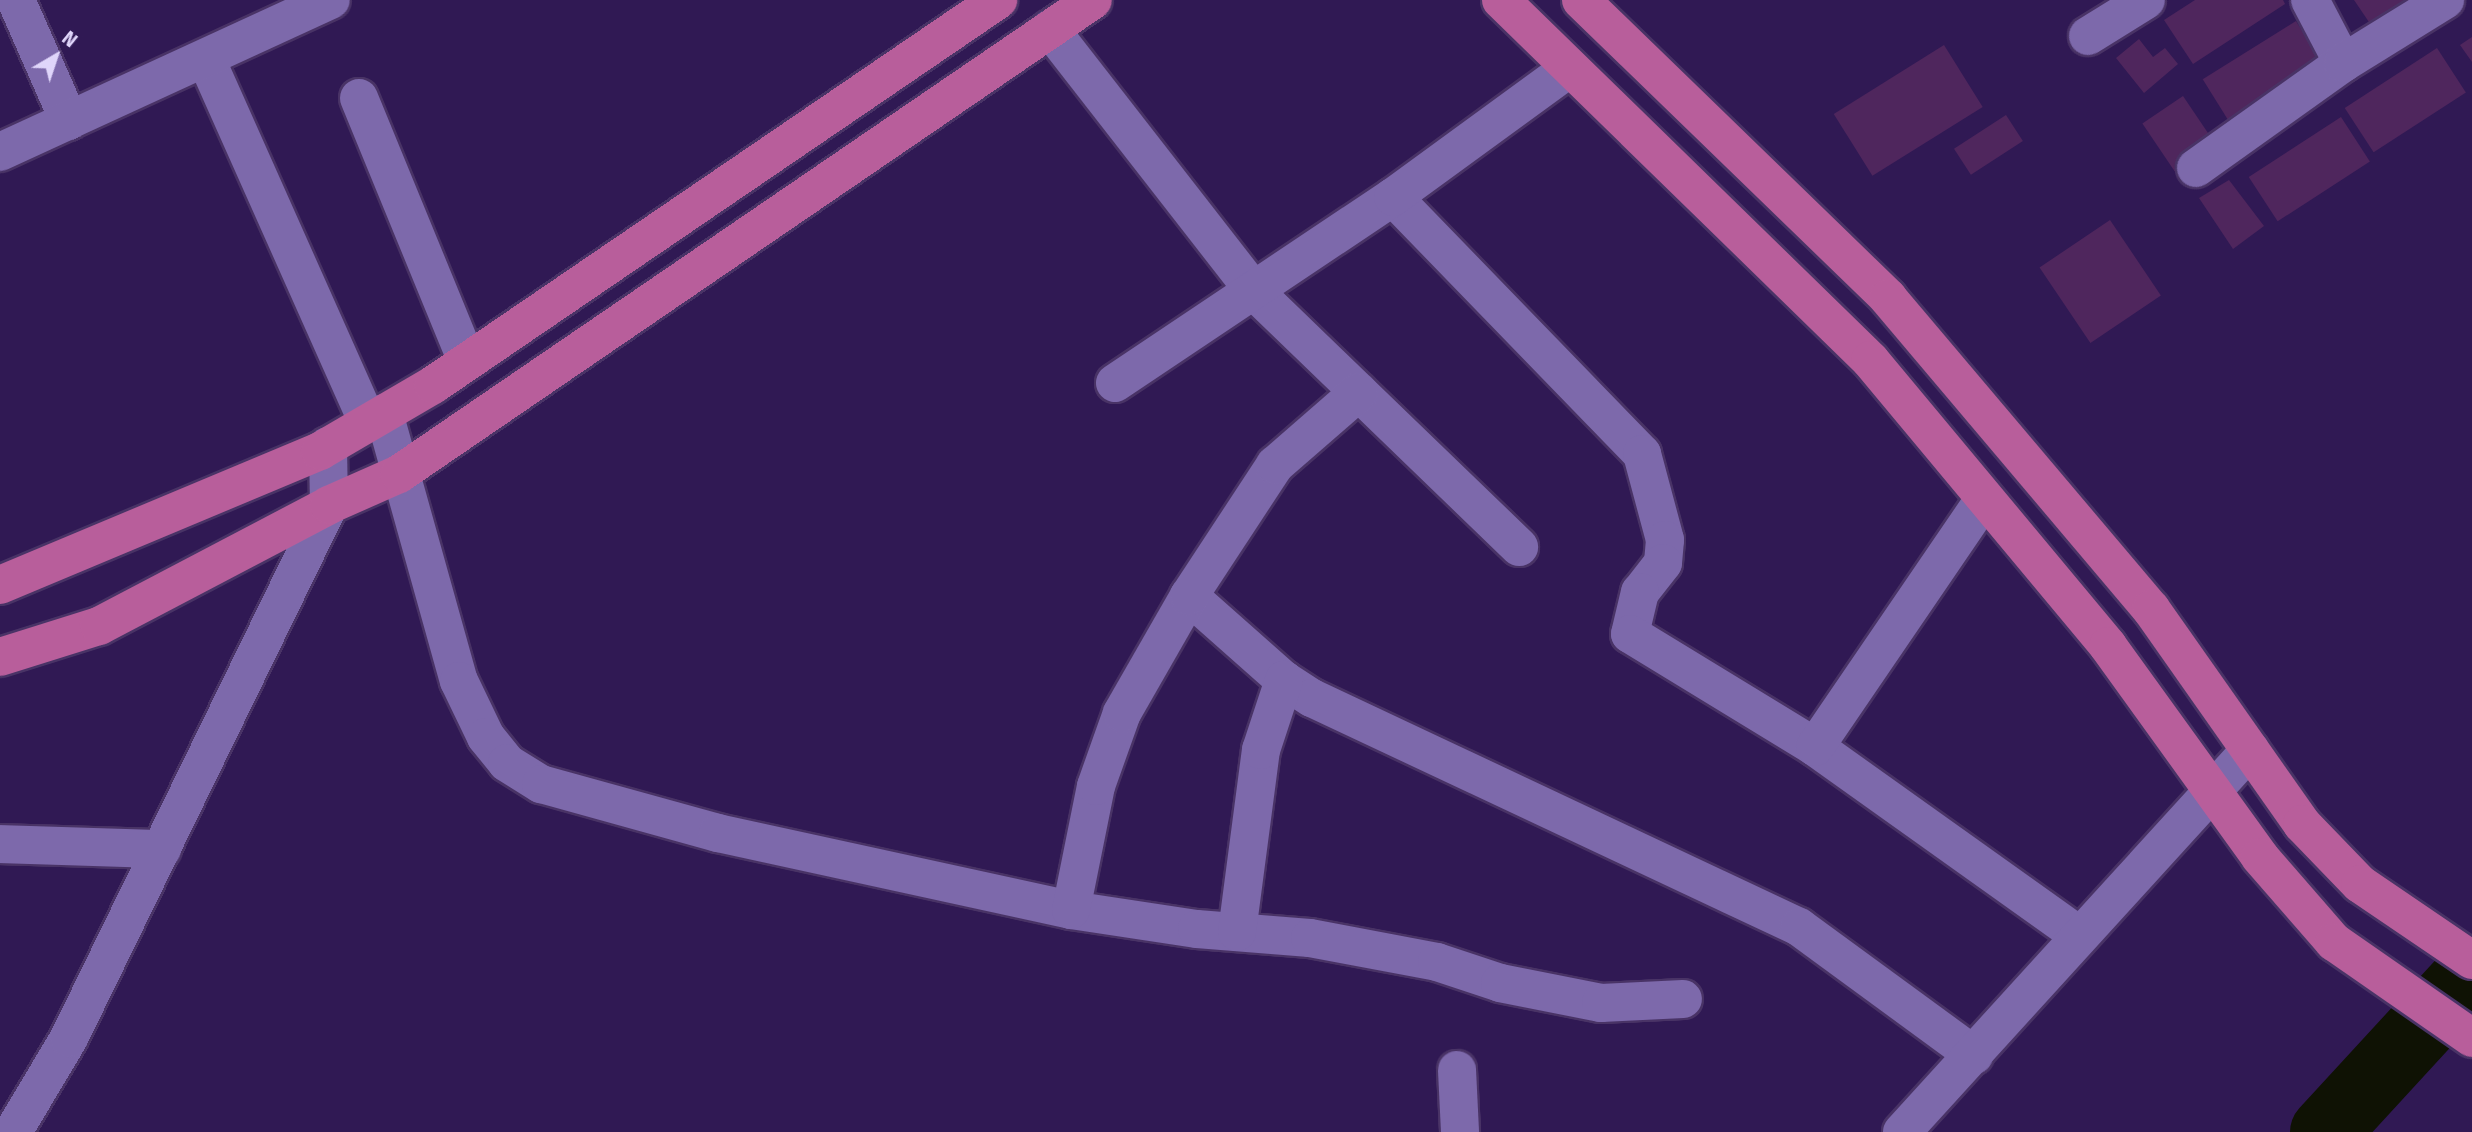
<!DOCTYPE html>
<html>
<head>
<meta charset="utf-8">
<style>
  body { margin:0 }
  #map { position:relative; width:2472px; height:1132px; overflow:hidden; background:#301954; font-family:"Fira Sans",sans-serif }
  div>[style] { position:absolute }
  .river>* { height:70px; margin:-35px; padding:0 35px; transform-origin:35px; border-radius:35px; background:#0f1204 }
  .building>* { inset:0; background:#4f265d; transform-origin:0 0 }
  .roads { filter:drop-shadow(2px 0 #493366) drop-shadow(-2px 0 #493366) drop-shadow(0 2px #493366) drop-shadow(0 -2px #493366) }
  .minor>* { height:38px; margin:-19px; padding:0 19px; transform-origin:19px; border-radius:19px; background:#7d69ab }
  .major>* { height:38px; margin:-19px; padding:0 19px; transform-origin:19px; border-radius:19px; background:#b85e9b }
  span { translate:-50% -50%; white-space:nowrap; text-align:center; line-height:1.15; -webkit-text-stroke:7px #301954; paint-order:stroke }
  .north { position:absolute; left:21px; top:21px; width:70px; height:70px; -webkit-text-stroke:5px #301954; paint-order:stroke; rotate:39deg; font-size:19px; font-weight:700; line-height:28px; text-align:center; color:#dfd5fa }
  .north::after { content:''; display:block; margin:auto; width:24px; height:32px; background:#dfd5fa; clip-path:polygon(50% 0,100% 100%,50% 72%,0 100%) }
</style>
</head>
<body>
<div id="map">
  <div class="river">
    <div style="left:2325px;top:1132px;width:217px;rotate:-47.4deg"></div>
  </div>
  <div class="building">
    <div style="clip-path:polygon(2195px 0,2283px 0,2285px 4px,2193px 64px,2164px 20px)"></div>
    <div style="clip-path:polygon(2354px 0,2415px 0,2373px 28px)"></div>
    <div style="left:2296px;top:21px;width:52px;height:110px;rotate:58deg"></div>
    <div style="clip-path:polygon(2472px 37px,2472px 62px,2460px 45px)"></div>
    <div style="clip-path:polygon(2139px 39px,2153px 57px,2165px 48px,2178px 64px,2144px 93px,2116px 58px)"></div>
    <div style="left:1944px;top:45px;width:73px;height:130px;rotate:58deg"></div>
    <div style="left:2437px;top:48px;width:53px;height:110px;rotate:57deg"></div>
    <div style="left:2183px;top:96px;width:58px;height:49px;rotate:56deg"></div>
    <div style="left:2006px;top:115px;width:31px;height:62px;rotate:57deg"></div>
    <div style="left:2341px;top:117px;width:53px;height:110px;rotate:57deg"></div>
    <div style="clip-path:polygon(2229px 180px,2264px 226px,2233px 249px,2199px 198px)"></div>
    <div style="left:2110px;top:220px;width:91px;height:85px;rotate:56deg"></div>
  </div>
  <div class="roads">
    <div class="minor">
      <div style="left:16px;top:0;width:132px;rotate:66.3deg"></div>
      <div style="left:2310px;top:0;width:71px;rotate:62.4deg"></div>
      <div style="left:1050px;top:29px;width:331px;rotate:52.1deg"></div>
      <div style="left:1253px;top:290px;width:370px;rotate:44deg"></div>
      <div style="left:2088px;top:36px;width:68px;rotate:-31.8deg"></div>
      <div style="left:206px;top:59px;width:398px;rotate:66deg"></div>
      <div style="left:359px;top:98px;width:284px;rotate:67.7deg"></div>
      <div style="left:0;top:152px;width:364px;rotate:-24.7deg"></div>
      <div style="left:2196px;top:168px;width:181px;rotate:-35.5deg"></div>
      <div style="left:2343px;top:63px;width:120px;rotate:-31.7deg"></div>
      <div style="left:1393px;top:197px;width:358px;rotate:45.9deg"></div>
      <div style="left:1642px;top:454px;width:89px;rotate:75deg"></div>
      <div style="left:1665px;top:540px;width:23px;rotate:95deg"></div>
      <div style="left:1663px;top:563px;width:37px;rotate:128deg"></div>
      <div style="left:1640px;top:592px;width:43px;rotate:103.4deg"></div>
      <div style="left:1630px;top:634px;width:217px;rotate:31.4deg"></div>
      <div style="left:1815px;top:747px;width:325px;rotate:35.5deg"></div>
      <div style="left:1115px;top:383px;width:334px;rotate:-33.8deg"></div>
      <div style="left:1393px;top:197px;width:219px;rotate:-36.1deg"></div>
      <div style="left:384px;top:413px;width:278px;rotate:74.4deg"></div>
      <div style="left:459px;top:681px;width:62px;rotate:64.3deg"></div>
      <div style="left:486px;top:737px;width:33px;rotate:51deg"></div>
      <div style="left:507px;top:763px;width:40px;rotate:32deg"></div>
      <div style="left:541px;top:784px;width:184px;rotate:15.5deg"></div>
      <div style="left:718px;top:833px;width:361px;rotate:12.3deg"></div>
      <div style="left:1071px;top:910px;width:127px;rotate:8.6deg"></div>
      <div style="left:1197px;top:929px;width:113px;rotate:4.6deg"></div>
      <div style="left:1310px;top:938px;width:129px;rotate:10.7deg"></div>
      <div style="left:1437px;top:962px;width:66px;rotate:18.4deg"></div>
      <div style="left:1500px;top:983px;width:103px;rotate:11.2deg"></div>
      <div style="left:1601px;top:1003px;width:82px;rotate:-2.8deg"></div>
      <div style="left:1189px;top:596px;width:127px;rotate:41.5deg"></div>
      <div style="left:1284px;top:680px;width:33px;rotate:33deg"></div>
      <div style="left:1312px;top:698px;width:538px;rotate:25.18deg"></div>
      <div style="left:1799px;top:927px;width:217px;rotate:36.2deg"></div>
      <div style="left:1815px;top:747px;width:301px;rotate:-55.7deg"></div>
      <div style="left:0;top:844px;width:162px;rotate:1.8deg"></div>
      <div style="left:1071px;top:910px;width:126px;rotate:-78.6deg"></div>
      <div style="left:1096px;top:786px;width:77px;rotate:-70.4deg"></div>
      <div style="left:1122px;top:713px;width:135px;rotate:-60.2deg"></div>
      <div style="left:1189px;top:596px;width:157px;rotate:-56.7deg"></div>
      <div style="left:1275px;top:465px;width:111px;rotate:-41deg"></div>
      <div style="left:1237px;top:932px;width:184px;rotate:-82.5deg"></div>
      <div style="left:1261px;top:750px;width:74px;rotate:-71.8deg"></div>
      <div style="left:1457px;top:1070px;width:62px;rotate:87.2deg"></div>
      <div style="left:13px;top:1132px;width:109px;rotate:-59.2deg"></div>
      <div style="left:69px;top:1038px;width:593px;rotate:-64deg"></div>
      <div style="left:329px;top:505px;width:59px;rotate:-91deg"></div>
      <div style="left:1902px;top:1132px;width:517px;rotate:-47.67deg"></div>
    </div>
    <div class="major">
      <div style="left:1501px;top:0;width:516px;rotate:44.29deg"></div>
      <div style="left:1870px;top:360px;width:372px;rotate:50.2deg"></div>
      <div style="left:2108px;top:646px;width:260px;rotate:54.2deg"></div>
      <div style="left:2260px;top:857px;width:113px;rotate:49deg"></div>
      <div style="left:2334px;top:942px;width:168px;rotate:34.8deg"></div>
      <div style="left:1581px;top:0;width:428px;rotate:44.1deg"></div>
      <div style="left:1888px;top:298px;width:407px;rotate:49.8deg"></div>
      <div style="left:2151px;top:609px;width:263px;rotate:54.9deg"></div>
      <div style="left:2302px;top:824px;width:83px;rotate:46deg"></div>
      <div style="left:2360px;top:884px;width:135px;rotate:34.2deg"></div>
      <div style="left:0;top:585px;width:347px;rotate:-22.7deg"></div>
      <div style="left:320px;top:451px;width:131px;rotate:-30.3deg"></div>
      <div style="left:433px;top:385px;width:684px;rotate:-34.27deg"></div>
      <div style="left:0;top:657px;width:104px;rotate:-17.4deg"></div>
      <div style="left:99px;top:626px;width:260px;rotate:-27.7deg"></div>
      <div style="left:329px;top:505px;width:77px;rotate:-23.9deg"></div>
      <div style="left:399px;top:474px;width:840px;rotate:-34.33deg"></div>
    </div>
  </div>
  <div class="north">N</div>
</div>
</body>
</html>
